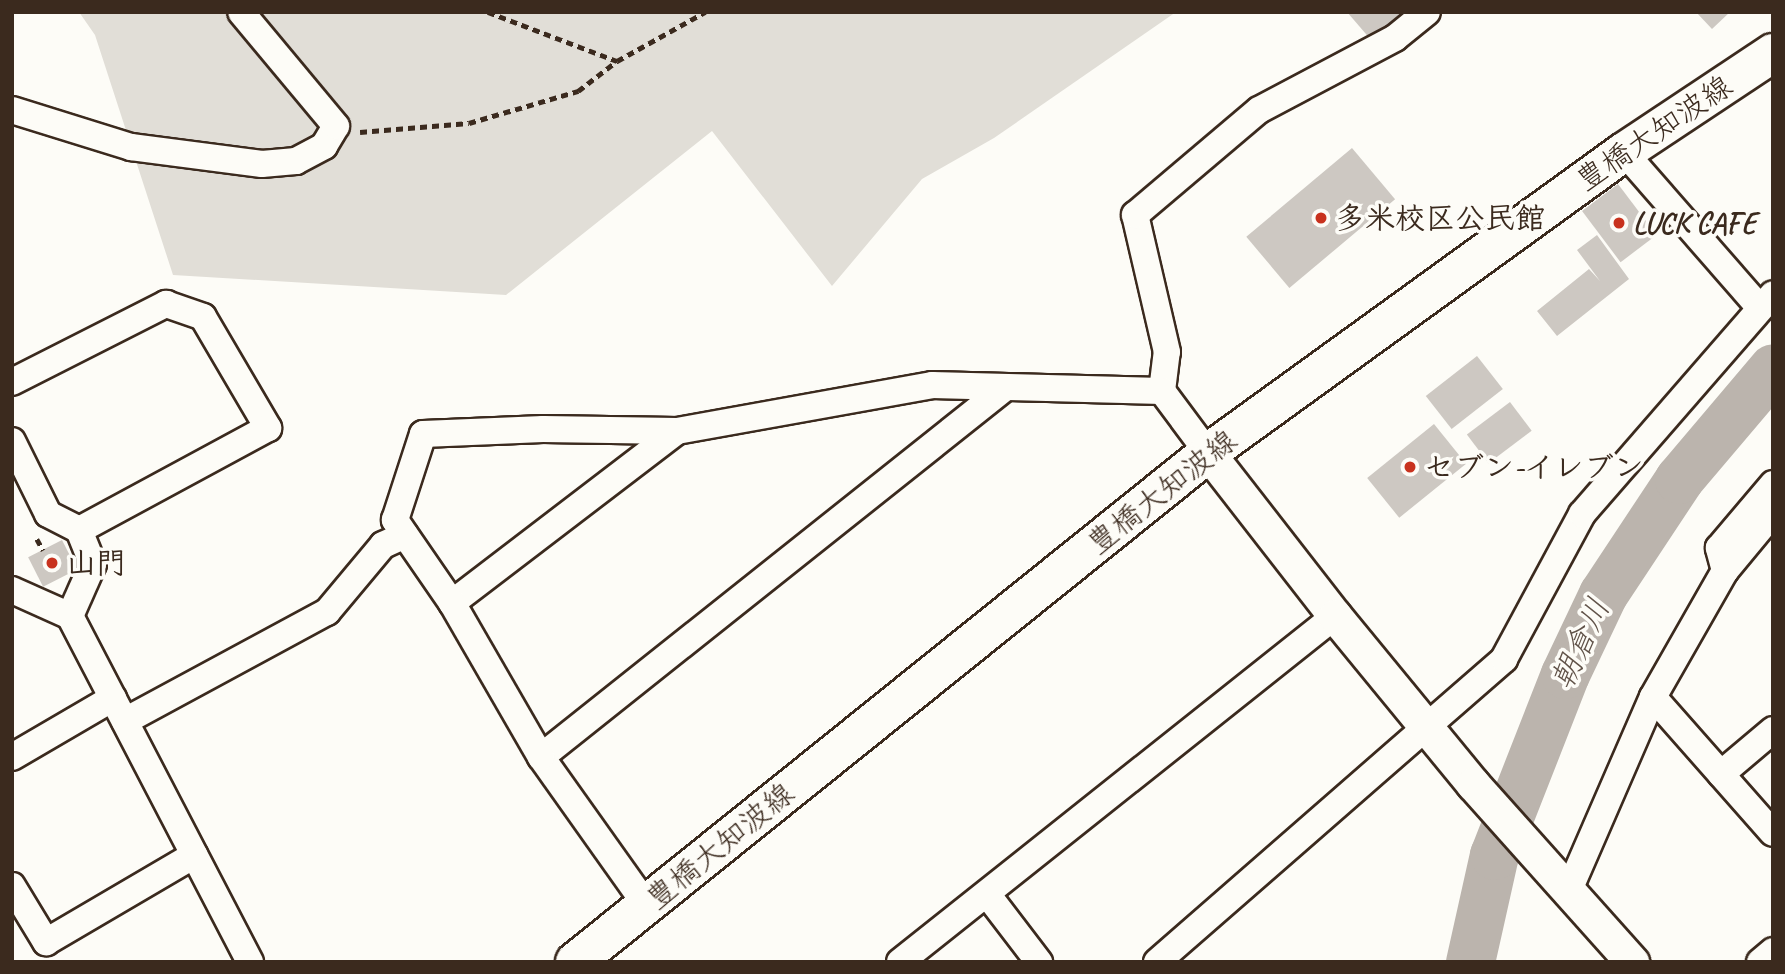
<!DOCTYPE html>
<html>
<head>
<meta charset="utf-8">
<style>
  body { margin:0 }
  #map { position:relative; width:1785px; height:974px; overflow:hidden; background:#fdfcf7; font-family:Caveat,"Klee One",sans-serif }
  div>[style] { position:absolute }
  .green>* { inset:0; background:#e1ded7 }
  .river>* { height:49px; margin:-24.5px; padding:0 24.5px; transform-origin:24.5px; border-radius:24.5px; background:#bbb4ad }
  .building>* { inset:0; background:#cdc8c2; transform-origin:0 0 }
  .path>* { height:4.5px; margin-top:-2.25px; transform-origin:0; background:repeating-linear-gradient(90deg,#3b2a1e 0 7px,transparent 0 12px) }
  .roads { filter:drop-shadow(2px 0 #3b2a1e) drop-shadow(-2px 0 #3b2a1e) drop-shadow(0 2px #3b2a1e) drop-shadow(0 -2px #3b2a1e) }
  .minor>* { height:26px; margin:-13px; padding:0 13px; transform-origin:13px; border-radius:13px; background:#fdfcf7 }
  .tertiary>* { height:33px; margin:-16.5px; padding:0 16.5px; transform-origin:16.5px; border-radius:16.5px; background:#fdfcf7 }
  .primary>* { height:38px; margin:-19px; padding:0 19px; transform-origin:19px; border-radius:19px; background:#fdfcf7 }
  .dots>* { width:19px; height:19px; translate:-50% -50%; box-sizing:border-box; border:4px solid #fdfcf7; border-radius:50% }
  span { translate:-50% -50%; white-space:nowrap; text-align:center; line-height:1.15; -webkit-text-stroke:7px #fdfcf7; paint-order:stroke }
  .street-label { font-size:30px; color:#3b2a1e }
  .poi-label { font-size:30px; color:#3b2a1e; font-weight:700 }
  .left { translate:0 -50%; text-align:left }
  .water-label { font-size:32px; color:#615349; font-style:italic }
  .frame { position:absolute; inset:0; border:14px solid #3b2a1e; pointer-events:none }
</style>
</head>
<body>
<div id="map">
  <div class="green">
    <div style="clip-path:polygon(79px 12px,1176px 12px,994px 138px,922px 179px,832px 286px,712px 131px,506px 295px,173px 275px,95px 35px)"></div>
  </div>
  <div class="river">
    <div style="left:1470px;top:962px;width:110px;rotate:-77.4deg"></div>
    <div style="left:1494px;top:855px;width:194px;rotate:-68.6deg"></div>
    <div style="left:1565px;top:674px;width:89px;rotate:-64.6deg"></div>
    <div style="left:1603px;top:594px;width:138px;rotate:-56.5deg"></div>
    <div style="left:1679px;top:479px;width:145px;rotate:-49.7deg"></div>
  </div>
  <div class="building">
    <div style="clip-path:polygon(1347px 12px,1406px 12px,1372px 41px)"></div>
    <div style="clip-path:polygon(1696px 12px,1730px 12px,1712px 29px)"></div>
    <div style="left:1352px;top:148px;width:67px;height:138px;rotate:50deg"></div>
    <div style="left:1618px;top:184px;width:64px;height:45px;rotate:53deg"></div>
    <div style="clip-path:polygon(1597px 235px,1629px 279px,1557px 336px,1537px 311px,1589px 269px,1600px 281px,1577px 250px)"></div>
    <div style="left:1477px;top:356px;width:42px;height:65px;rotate:52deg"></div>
    <div style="left:1510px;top:402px;width:36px;height:54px;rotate:53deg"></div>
    <div style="left:1434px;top:424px;width:51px;height:86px;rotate:51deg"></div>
    <div style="left:62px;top:540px;width:33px;height:38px;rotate:63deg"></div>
  </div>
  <div class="path">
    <div style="left:488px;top:12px;width:138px;rotate:20.8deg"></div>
    <div style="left:360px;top:132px;width:109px;rotate:-4.7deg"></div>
    <div style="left:469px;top:123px;width:114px;rotate:-16.4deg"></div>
    <div style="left:578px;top:91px;width:49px;rotate:-37.6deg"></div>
    <div style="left:617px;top:61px;width:101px;rotate:-29.1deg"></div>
    <div style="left:37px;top:539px;width:13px;rotate:61deg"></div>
  </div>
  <div class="roads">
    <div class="minor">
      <div style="left:12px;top:110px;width:125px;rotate:17.3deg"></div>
      <div style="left:131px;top:147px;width:132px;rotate:7.4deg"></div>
      <div style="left:262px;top:164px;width:34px;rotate:-5deg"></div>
      <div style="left:296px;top:161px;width:32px;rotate:-28deg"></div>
      <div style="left:324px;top:146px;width:23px;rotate:-59deg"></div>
      <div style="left:336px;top:126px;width:148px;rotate:-129.8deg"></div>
      <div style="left:1624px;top:152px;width:206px;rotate:48.9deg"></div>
      <div style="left:12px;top:382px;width:173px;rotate:-26.9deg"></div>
      <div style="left:166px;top:304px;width:39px;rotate:19deg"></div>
      <div style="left:203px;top:317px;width:129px;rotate:59.6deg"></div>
      <div style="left:268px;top:428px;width:215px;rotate:151.6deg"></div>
      <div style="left:1162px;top:391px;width:39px;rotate:-83deg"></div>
      <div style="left:1167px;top:352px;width:141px;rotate:-103.1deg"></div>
      <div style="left:1135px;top:215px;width:162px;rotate:-40.3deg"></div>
      <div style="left:1259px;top:110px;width:154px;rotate:-27.9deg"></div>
      <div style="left:1395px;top:38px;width:41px;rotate:-39.1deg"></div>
      <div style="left:12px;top:441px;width:81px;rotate:63.7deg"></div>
      <div style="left:48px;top:514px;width:35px;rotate:27deg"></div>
      <div style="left:79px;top:530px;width:37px;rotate:68deg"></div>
      <div style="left:93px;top:564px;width:57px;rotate:113.9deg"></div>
      <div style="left:1725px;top:571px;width:24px;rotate:-105deg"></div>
      <div style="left:1719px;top:548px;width:84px;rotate:-49.8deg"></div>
      <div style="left:12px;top:590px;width:64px;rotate:24.1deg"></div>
      <div style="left:70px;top:616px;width:390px;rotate:62.5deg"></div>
      <div style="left:452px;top:603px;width:283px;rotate:-37.4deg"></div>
      <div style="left:1653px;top:697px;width:181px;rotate:48.6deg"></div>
      <div style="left:125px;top:721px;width:230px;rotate:-28.4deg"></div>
      <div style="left:327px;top:612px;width:87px;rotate:-50.1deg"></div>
      <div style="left:383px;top:545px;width:24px;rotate:-24deg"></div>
      <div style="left:12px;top:757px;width:117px;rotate:-30.3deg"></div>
      <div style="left:541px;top:757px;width:594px;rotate:-38.51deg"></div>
      <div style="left:1721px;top:774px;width:68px;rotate:-40.2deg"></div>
      <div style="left:12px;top:886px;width:66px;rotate:58.7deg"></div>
      <div style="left:46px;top:942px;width:172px;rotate:-30.4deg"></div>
      <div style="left:1569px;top:890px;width:210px;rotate:-66.5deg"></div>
      <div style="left:1653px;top:697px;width:145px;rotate:-60.3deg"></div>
      <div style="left:1725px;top:571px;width:75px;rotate:-50.4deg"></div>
      <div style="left:987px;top:894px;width:86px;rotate:52.6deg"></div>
      <div style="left:647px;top:906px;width:183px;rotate:-125.4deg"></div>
      <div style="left:541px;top:757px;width:178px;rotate:-120deg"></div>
      <div style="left:452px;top:603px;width:101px;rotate:-124.5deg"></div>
      <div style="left:395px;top:520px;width:90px;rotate:-72deg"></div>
      <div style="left:423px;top:434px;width:120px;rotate:-2.4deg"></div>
      <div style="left:543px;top:429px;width:134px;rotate:0.9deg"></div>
      <div style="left:677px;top:431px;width:259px;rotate:-10.2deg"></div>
      <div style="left:932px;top:385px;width:230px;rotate:1.5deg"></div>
      <div style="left:1162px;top:391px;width:77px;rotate:53.4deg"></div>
      <div style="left:900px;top:962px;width:556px;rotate:-38.5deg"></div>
      <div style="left:1157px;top:962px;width:461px;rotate:-41.1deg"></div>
      <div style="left:1504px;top:659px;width:165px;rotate:-61.7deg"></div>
      <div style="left:1582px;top:514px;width:291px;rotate:-49deg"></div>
      <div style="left:1760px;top:962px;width:17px;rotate:-40deg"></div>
    </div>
    <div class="tertiary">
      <div style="left:1208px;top:453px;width:207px;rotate:52.1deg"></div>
      <div style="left:1335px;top:616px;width:217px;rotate:50.6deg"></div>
      <div style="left:1473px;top:784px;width:239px;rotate:48.2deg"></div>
    </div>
    <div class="primary">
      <div style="left:575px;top:962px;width:812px;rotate:-38.8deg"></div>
      <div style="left:1208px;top:453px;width:513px;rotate:-35.89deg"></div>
      <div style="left:1624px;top:152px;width:179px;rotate:-33.6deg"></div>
    </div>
  </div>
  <div class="dots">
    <div style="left:1321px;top:218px;background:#c8321e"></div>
    <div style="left:1619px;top:223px;background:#c8321e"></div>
    <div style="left:1410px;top:467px;background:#c8321e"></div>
    <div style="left:52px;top:563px;background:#c8321e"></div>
  </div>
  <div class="street-label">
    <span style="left:1654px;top:133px;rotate:-34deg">豊橋大知波線</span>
    <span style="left:1162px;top:492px;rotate:-38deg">豊橋大知波線</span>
    <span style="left:720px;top:846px;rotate:-39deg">豊橋大知波線</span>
  </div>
  <div class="poi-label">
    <span class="left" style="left:1335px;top:218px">多米校区公民館</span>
    <span class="left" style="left:1633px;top:223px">LUCK CAFE</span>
    <span class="left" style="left:1424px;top:467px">セブン-イレブン</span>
    <span class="left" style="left:66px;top:563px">山門</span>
  </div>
  <div class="water-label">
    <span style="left:1581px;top:644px;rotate:-65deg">朝倉川</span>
  </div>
  <div class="frame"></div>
</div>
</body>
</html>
